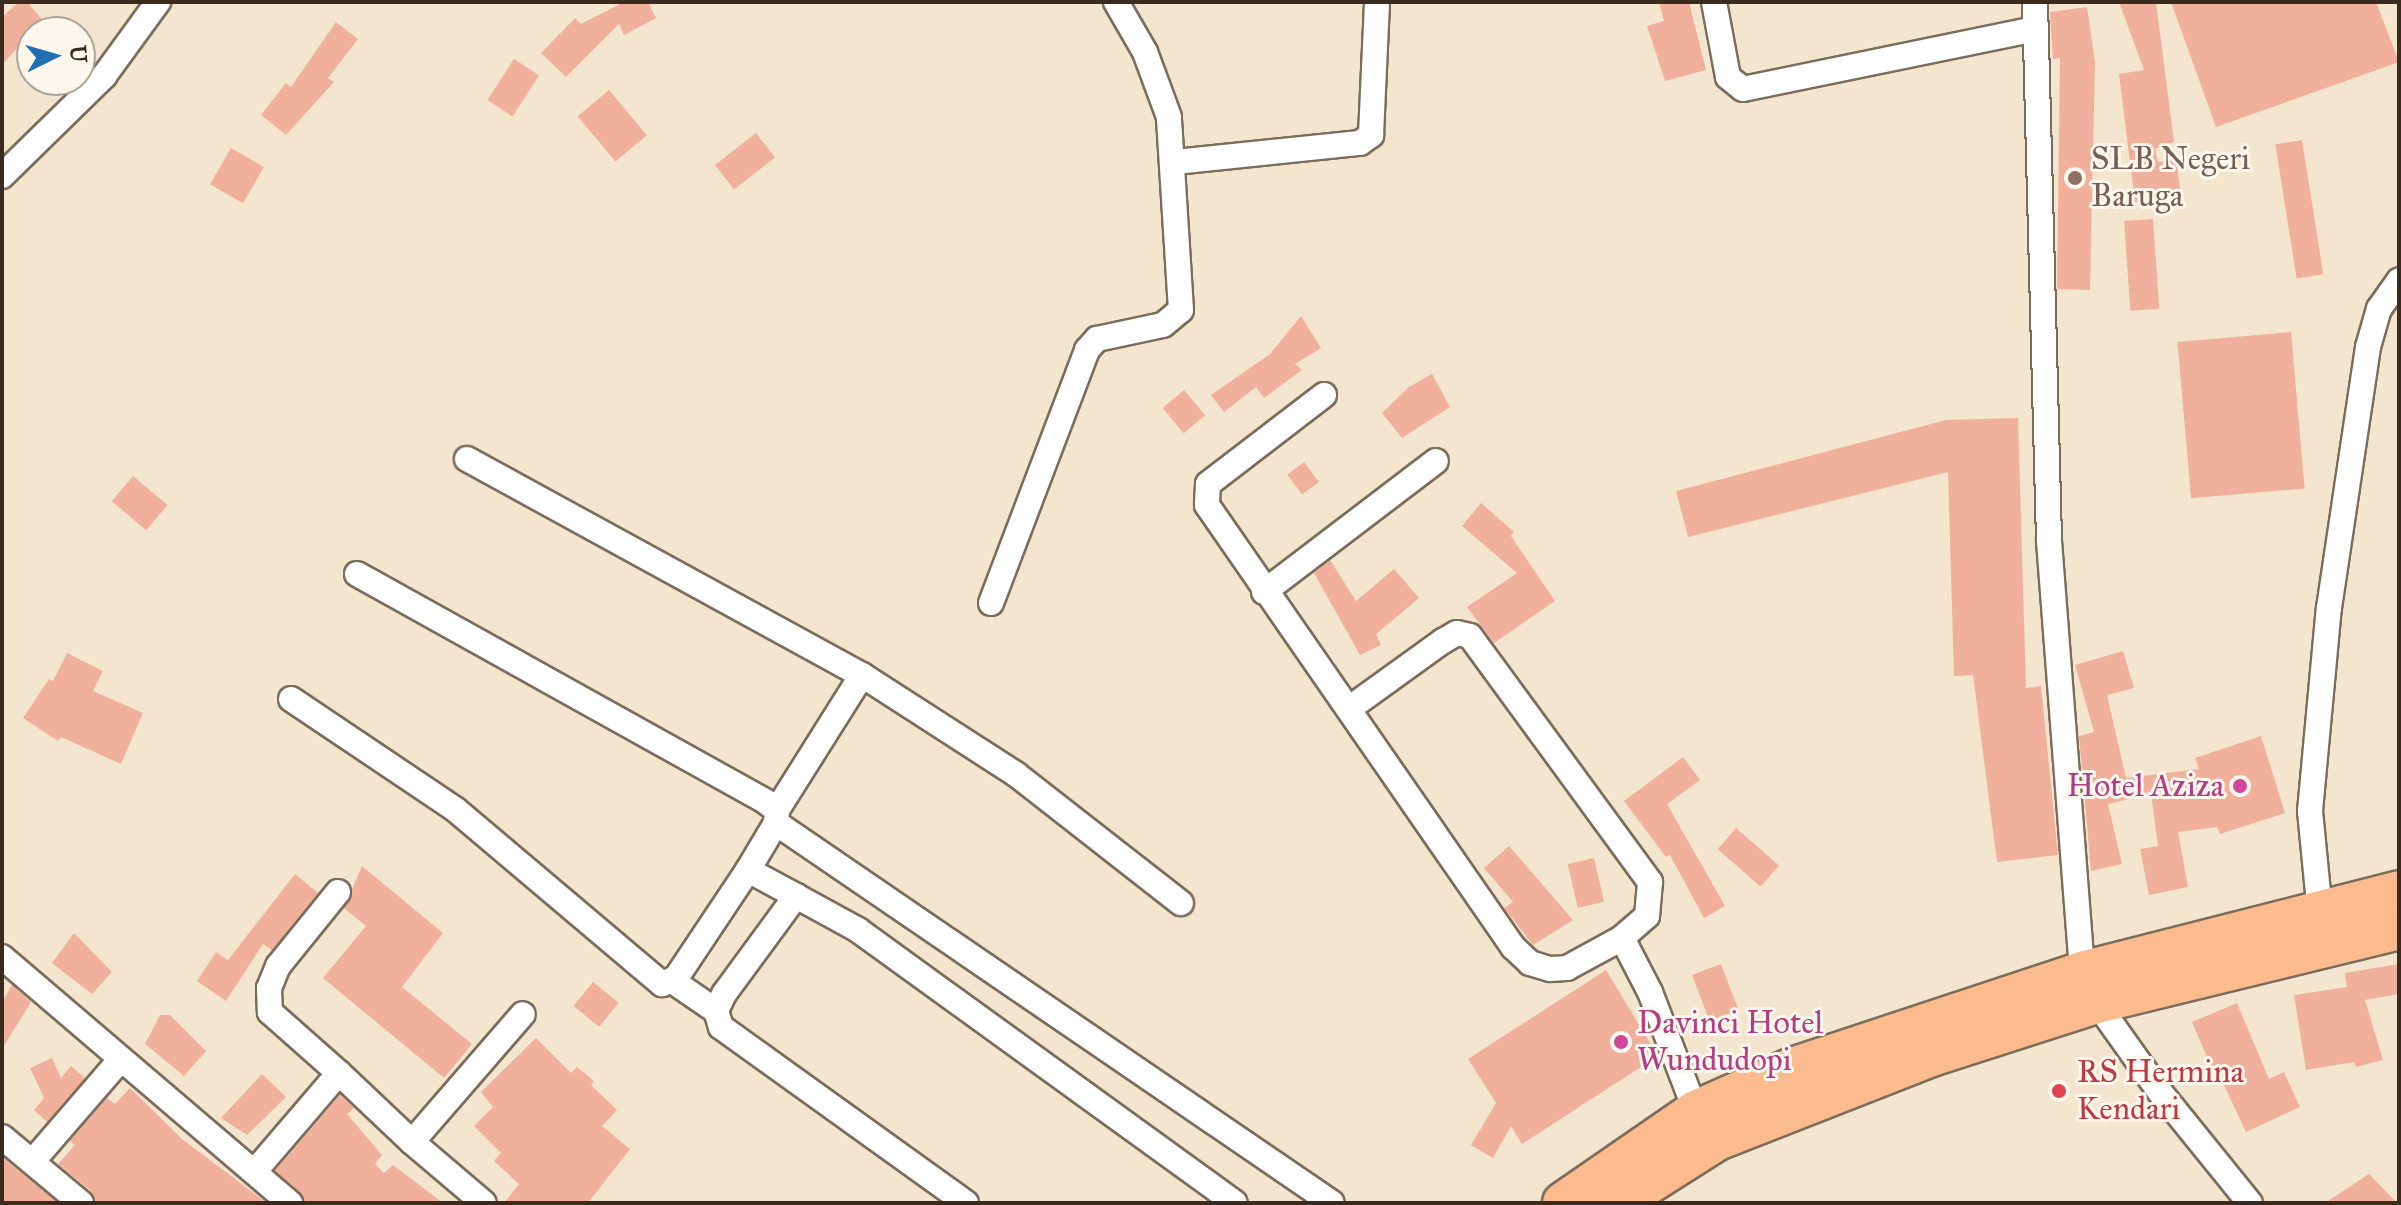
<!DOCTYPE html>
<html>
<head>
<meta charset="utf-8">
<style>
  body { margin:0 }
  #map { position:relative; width:2401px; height:1205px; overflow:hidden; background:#f4e6ce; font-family:"IM FELL Great Primer",serif }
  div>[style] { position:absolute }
  .building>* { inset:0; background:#f1b09c; transform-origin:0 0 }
  .roads { filter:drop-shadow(2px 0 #7c6c5c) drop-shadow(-2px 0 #7c6c5c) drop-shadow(0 2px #7c6c5c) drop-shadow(0 -2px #7c6c5c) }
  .minor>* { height:24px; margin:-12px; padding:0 12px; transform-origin:12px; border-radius:12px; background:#fff }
  .trunk>* { height:42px; margin:-21px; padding:0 21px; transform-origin:21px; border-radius:21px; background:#fbbb8c }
  .dots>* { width:22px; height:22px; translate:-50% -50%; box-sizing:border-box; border:4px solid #fbf7ec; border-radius:50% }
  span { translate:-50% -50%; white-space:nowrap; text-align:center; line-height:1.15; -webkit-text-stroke:6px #fbf7ec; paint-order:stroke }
  .education-label { font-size:32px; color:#785e54 }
  .left { translate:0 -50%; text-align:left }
  .hotel-label { font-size:32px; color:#b23c85 }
  .right { translate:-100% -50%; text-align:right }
  .health-label { font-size:32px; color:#be3a42 }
  .frame { position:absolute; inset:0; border:4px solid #3b2a1e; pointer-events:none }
  .north { position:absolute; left:16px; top:16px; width:80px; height:80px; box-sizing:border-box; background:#fbf7ec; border:2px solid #aea59a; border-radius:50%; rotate:85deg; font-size:22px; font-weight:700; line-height:32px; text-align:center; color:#3b2a1e }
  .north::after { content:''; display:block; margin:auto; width:28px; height:36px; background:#1f6fb2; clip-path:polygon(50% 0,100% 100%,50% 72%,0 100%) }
</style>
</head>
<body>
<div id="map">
  <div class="building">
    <div style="clip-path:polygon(19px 2px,27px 2px,53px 32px,32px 32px,2px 65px,2px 17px)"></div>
    <div style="clip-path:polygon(624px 2px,648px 2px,656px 18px,624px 35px,619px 24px,566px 77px,541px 53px,575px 18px,581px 24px)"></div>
    <div style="clip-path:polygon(1659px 2px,1689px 2px,1706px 70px,1665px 81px,1647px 26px,1664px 21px)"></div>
    <div style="clip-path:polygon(2119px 2px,2156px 2px,2174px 142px,2155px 149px,2158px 162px,2176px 159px,2181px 196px,2135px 202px,2119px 74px,2144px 70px)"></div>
    <div style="clip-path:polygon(2171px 2px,2376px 2px,2399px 62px,2216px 127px)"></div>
    <div style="clip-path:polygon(2087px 7px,2095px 62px,2090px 290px,2057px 289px,2060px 58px,2053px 59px,2050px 12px)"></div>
    <div style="clip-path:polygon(336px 22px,358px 39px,328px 78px,334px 82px,286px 135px,261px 115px,286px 83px,291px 87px)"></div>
    <div style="left:514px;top:59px;width:30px;height:49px;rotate:33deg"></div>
    <div style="left:609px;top:90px;width:59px;height:41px;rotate:50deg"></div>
    <div style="left:756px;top:133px;width:31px;height:52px;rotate:52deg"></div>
    <div style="left:2302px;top:140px;width:136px;height:27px;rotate:81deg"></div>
    <div style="left:231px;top:148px;width:38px;height:42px;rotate:30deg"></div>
    <div style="left:2153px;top:219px;width:90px;height:29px;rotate:86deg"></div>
    <div style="clip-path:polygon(1301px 316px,1321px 348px,1295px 364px,1302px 370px,1264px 398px,1256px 387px,1224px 412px,1211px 395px,1270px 354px)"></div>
    <div style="left:2291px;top:332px;width:157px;height:114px;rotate:85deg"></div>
    <div style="clip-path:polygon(1432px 374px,1450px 407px,1402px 438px,1382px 413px,1409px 387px)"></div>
    <div style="left:1184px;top:390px;width:33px;height:28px;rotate:50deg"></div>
    <div style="clip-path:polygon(2018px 418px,2026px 688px,2041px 686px,2058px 855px,1997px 862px,1973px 675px,1954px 676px,1948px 472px,1688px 537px,1676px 491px,1946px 420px)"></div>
    <div style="left:1304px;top:462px;width:25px;height:21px;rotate:53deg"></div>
    <div style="left:133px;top:476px;width:45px;height:33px;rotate:40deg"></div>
    <div style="clip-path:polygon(1481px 503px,1514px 532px,1511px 536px,1555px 601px,1494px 643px,1467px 607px,1517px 573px,1462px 526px)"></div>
    <div style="clip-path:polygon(1330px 560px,1356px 601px,1394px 569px,1419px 598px,1376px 634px,1381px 645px,1360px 655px,1314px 573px)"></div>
    <div style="clip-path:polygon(2123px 651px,2134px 688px,2107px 695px,2126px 778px,2199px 769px,2195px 758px,2261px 736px,2285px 813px,2220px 834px,2217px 827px,2178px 832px,2188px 887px,2149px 895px,2140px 849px,2158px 846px,2151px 794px,2108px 804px,2122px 864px,2091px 871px,2079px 736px,2094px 732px,2075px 665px)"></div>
    <div style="clip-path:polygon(67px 653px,103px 671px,93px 691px,143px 713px,121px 764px,61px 737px,58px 741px,23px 718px,49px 679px,53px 681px)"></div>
    <div style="clip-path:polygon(1683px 757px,1700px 780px,1667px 804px,1725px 906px,1704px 918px,1670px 855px,1666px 857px,1624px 801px)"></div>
    <div style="left:1736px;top:828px;width:57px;height:28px;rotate:41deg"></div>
    <div style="clip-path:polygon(1509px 846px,1573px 920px,1533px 945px,1504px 908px,1513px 902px,1484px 868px)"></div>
    <div style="left:1594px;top:858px;width:45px;height:27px;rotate:77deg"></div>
    <div style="clip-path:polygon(362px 866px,443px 933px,402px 987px,472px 1044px,444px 1078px,323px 978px,366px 926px,344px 908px)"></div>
    <div style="clip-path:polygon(295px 874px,318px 893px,272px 950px,263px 944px,226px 1001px,197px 981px,216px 952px,228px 960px)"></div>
    <div style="clip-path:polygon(74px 933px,112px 972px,92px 994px,52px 963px)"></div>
    <div style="left:1721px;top:964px;width:49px;height:31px;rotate:69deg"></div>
    <div style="clip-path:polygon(2399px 964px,2399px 994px,2365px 1000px,2383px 1060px,2356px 1067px,2354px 1062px,2306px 1070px,2294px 995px,2347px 987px,2345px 973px)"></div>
    <div style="clip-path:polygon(1606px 970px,1658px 1056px,1522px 1144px,1511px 1126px,1493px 1158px,1471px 1145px,1496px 1103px,1468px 1059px)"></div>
    <div style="left:593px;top:982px;width:33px;height:31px;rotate:39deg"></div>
    <div style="clip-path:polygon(12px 985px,31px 1002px,2px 1049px,2px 1002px)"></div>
    <div style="clip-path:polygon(2237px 1003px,2269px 1079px,2284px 1072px,2300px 1107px,2246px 1132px,2222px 1081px,2218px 1083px,2192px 1022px)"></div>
    <div style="clip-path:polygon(160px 1015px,170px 1015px,206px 1051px,184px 1076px,145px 1044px)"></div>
    <div style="clip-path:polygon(536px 1038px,571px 1073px,577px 1067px,594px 1081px,591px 1085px,617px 1110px,602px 1126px,630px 1149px,588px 1203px,504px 1203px,519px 1184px,494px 1161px,501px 1153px,474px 1126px,493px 1107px,481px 1092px)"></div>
    <div style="clip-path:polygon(52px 1058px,61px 1078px,71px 1066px,85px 1078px,47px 1122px,34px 1110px,44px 1098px,30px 1068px)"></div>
    <div style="clip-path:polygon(262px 1074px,286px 1097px,247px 1135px,221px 1118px)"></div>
    <div style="clip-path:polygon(130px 1088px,182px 1139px,267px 1203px,96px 1203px,91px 1191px,58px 1164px,75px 1145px,70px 1141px,107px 1098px,115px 1104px)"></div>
    <div style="clip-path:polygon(340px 1095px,354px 1108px,347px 1114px,382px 1155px,375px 1164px,384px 1173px,393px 1165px,443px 1203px,305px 1203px,300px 1192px,275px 1171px)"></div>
    <div style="clip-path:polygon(2px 1157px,58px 1203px,2px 1203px)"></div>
    <div style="clip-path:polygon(2369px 1174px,2397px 1203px,2325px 1203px)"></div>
  </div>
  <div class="roads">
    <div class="minor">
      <div style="left:1714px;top:2px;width:76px;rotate:79.4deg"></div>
      <div style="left:1728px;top:77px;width:19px;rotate:39deg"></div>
      <div style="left:1743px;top:89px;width:299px;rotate:-11.6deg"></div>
      <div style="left:2035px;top:2px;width:539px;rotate:88.51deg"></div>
      <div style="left:2049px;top:541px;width:433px;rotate:85.6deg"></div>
      <div style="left:1175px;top:162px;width:186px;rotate:-5.9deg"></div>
      <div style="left:1360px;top:143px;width:14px;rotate:-36deg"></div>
      <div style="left:1371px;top:135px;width:130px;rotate:-87.4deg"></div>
      <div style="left:2px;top:176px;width:143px;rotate:-44.4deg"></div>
      <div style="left:104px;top:76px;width:92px;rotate:-53.9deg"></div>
      <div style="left:1324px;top:395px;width:146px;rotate:142.5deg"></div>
      <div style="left:1208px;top:484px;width:21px;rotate:93deg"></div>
      <div style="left:1207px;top:505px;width:538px;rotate:55.3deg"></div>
      <div style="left:1513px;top:947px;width:23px;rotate:43deg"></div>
      <div style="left:1530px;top:963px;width:21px;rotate:17deg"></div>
      <div style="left:1550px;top:969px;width:17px;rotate:-3deg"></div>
      <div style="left:1567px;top:968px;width:63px;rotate:-28.6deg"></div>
      <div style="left:1622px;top:938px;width:61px;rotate:62.6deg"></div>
      <div style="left:1650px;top:992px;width:129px;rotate:69deg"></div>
      <div style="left:467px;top:459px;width:450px;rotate:28.7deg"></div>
      <div style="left:862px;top:675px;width:160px;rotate:122.2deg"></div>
      <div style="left:357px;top:574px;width:468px;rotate:29.1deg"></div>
      <div style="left:766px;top:802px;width:14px;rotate:36deg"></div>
      <div style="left:777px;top:810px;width:13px;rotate:94deg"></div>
      <div style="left:776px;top:823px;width:55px;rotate:120.8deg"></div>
      <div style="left:1264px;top:592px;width:216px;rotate:-37.3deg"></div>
      <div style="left:991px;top:603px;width:271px;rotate:-69.2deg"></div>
      <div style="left:1087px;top:350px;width:15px;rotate:-48deg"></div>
      <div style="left:1097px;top:339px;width:67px;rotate:-12deg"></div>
      <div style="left:1163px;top:325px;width:23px;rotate:-40deg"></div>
      <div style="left:1181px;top:310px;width:193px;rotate:-93.6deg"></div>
      <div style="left:1169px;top:117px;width:69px;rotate:-110.3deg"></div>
      <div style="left:1145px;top:52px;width:58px;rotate:-120.1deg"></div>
      <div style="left:862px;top:675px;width:184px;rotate:32.8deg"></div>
      <div style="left:1017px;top:775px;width:208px;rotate:38deg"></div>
      <div style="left:291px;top:699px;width:199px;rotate:33.9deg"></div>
      <div style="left:456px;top:810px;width:270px;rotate:40.2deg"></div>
      <div style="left:662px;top:984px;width:15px;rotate:-23deg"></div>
      <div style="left:676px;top:978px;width:130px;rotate:-56.3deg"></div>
      <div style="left:748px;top:870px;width:55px;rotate:28.4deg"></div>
      <div style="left:1350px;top:708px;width:115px;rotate:-35.8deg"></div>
      <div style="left:1443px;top:641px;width:16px;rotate:-30deg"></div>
      <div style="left:1457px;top:633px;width:13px;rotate:13deg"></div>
      <div style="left:1470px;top:636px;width:305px;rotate:53.8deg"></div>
      <div style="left:1650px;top:882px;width:34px;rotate:95deg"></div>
      <div style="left:1647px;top:916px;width:33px;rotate:139deg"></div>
      <div style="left:776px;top:823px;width:673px;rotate:34.35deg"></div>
      <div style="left:338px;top:892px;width:95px;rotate:129deg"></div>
      <div style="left:278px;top:966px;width:24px;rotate:112deg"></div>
      <div style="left:269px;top:988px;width:24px;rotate:88deg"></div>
      <div style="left:270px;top:1012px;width:92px;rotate:41.5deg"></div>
      <div style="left:2320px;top:913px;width:102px;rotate:-95.6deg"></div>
      <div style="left:2310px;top:811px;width:204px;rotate:-84.7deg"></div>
      <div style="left:2329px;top:608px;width:264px;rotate:-81.5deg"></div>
      <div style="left:2368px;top:347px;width:40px;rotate:-74deg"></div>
      <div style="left:2379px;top:309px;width:35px;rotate:-55deg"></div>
      <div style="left:2px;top:957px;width:379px;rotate:40.5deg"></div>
      <div style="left:671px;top:980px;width:55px;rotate:34.6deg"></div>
      <div style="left:2096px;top:1002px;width:110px;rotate:54.6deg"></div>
      <div style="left:2160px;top:1092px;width:143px;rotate:51deg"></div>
      <div style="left:2px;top:1137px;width:103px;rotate:39.9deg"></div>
      <div style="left:412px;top:1142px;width:94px;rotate:40.3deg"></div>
      <div style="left:32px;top:1162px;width:135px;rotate:-49.2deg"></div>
      <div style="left:255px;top:1171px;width:129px;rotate:-49.4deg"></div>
      <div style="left:339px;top:1073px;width:100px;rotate:43.4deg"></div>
      <div style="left:412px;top:1142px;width:169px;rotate:-49.1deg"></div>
      <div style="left:966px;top:1203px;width:302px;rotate:-144.3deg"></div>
      <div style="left:721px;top:1027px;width:17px;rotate:-107deg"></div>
      <div style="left:716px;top:1011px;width:19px;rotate:-65deg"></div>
      <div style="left:724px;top:994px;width:122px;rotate:-53.7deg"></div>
      <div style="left:796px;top:896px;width:71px;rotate:28.7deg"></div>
      <div style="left:858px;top:930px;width:465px;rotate:35.9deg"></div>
    </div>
    <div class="trunk">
      <div style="left:1564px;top:1203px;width:160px;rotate:-34.6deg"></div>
      <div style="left:1696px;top:1112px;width:108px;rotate:-24deg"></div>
      <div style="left:1795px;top:1068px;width:302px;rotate:-18.3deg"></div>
      <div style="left:2082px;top:973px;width:327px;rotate:-14.3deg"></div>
      <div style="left:1616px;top:1203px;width:120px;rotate:-32.4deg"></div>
      <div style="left:1717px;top:1139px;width:230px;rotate:-21.4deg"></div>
      <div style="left:1931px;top:1055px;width:173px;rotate:-17.8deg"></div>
      <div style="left:2096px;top:1002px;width:312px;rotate:-13.7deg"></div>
    </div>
  </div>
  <div class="dots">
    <div style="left:2075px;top:178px;background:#8d6e63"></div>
    <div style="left:2240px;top:786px;background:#d1479c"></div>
    <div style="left:1621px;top:1042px;background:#d1479c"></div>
    <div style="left:2059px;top:1091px;background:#e0444e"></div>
  </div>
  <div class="education-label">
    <span class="left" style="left:2091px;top:178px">SLB Negeri<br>Baruga</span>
  </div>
  <div class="hotel-label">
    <span class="right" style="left:2224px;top:786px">Hotel Aziza</span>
    <span class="left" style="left:1637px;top:1042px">Davinci Hotel<br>Wundudopi</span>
  </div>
  <div class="health-label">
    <span class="left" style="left:2077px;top:1091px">RS Hermina<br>Kendari</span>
  </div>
  <div class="frame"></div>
  <div class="north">U</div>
</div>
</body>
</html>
